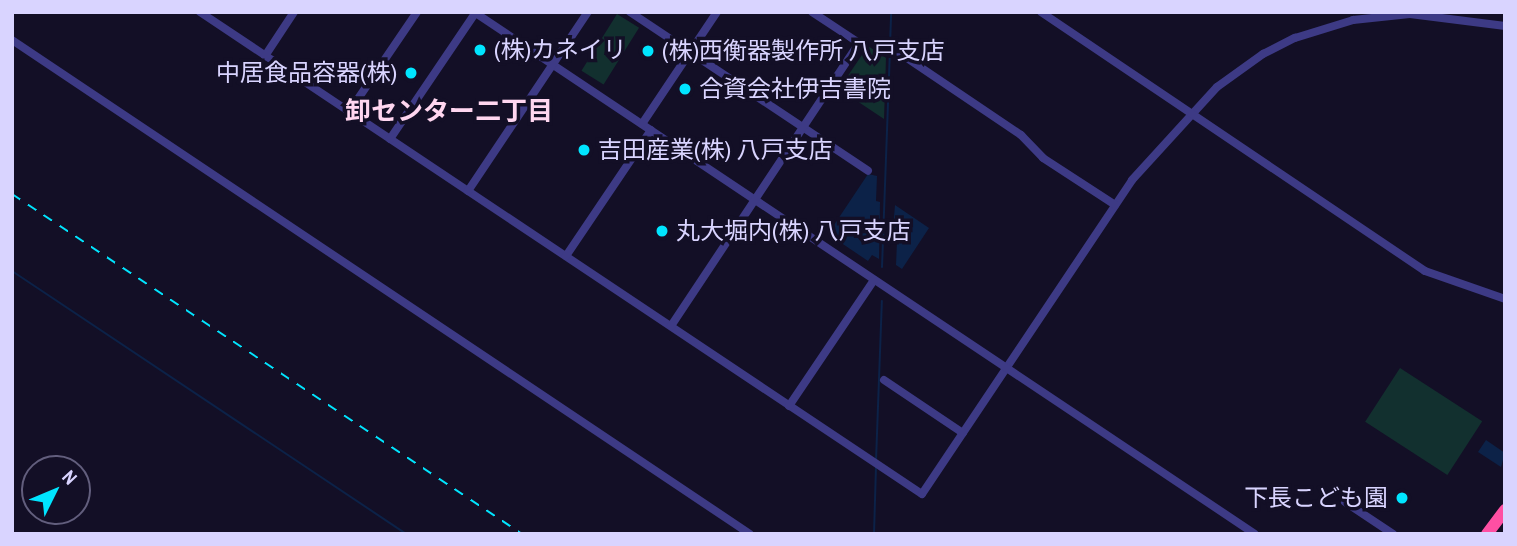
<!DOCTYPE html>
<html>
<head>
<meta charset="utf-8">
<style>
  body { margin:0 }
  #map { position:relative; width:1517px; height:546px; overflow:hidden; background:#130f26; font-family:"Archivo Narrow","Noto Sans JP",sans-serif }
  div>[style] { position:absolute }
  .green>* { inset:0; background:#12302f; transform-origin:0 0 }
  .water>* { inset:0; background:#0c2248 }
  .stream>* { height:2px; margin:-1px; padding:0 1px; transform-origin:1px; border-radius:1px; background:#0c2248 }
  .minor>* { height:8px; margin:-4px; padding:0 4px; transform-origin:4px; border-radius:4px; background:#3d3a85 }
  .highway>* { height:12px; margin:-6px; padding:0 6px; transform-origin:6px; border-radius:6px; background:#ff4fa3 }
  .rail>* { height:2px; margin-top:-1px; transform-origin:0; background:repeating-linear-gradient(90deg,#00e5ff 0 10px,transparent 0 19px) }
  .dots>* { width:19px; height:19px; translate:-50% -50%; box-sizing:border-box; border:4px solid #130f26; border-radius:50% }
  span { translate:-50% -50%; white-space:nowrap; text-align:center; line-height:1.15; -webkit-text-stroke:7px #130f26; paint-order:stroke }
  .poi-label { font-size:24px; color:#d9d4ff }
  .left { translate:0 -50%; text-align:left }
  .right { translate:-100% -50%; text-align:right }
  .neighbourhood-label { font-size:26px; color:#ffd6f0; font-weight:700 }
  .frame { position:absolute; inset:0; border:14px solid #d9d4ff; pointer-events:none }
  .north { position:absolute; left:21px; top:455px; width:70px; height:70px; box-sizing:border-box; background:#130f26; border:2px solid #625e7d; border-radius:50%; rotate:47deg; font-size:19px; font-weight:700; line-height:28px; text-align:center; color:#d9d4ff }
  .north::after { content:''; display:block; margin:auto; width:24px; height:32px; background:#00e5ff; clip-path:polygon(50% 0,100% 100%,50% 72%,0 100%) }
</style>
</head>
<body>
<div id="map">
  <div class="green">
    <div style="left:617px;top:14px;width:26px;height:67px;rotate:32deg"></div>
    <div style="clip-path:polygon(868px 46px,886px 58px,884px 119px,839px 89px)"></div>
    <div style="left:1400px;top:368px;width:98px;height:64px;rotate:33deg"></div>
  </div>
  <div class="water">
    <div style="clip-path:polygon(868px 174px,877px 176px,876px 201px,880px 202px,879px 259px,872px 255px,868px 261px,828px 234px)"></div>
    <div style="clip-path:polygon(895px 205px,929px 228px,902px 269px,896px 265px,897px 241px,892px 240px)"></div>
    <div style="clip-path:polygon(1486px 440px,1505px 453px,1501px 467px,1478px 452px)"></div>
  </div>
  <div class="stream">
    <div style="left:890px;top:46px;width:34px;rotate:-88deg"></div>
    <div style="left:882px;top:267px;width:215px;rotate:-87.9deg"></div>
    <div style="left:12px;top:271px;width:475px;rotate:33.7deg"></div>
    <div style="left:876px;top:461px;width:160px;rotate:-87.9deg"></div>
    <div style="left:874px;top:534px;width:68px;rotate:-88.3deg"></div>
  </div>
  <div class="minor">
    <div style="left:200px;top:12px;width:868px;rotate:33.73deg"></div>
    <div style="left:922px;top:494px;width:378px;rotate:-56.2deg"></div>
    <div style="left:1132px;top:180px;width:126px;rotate:-47.6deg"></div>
    <div style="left:1217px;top:87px;width:57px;rotate:-35.7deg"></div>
    <div style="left:1263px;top:54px;width:36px;rotate:-27deg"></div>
    <div style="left:1295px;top:38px;width:61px;rotate:-17.2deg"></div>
    <div style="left:1353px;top:20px;width:57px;rotate:-6deg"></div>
    <div style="left:1410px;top:14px;width:96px;rotate:7.2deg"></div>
    <div style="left:474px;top:12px;width:939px;rotate:33.76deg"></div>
    <div style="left:630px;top:12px;width:286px;rotate:33.7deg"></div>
    <div style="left:1041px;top:12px;width:463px;rotate:34deg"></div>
    <div style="left:1425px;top:271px;width:85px;rotate:19.3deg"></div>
    <div style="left:12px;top:40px;width:888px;rotate:33.8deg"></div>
    <div style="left:892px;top:48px;width:156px;rotate:34deg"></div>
    <div style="left:1021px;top:135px;width:32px;rotate:46deg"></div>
    <div style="left:1043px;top:158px;width:86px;rotate:33.1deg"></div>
    <div style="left:265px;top:56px;width:53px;rotate:-56.6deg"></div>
    <div style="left:349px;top:112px;width:121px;rotate:-55.8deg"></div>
    <div style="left:642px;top:124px;width:135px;rotate:-56.2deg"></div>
    <div style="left:390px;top:139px;width:153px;rotate:-55.9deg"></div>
    <div style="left:468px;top:191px;width:216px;rotate:-56.2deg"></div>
    <div style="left:566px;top:256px;width:152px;rotate:-56deg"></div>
    <div style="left:671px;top:326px;width:340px;rotate:-56.4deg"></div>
    <div style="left:859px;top:43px;width:56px;rotate:-146.6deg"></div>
    <div style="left:884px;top:380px;width:95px;rotate:33.9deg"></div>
    <div style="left:789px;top:406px;width:152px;rotate:-56deg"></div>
    <div style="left:1345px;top:502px;width:58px;rotate:33.7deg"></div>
  </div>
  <div class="highway">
    <div style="left:1487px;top:534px;width:30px;rotate:-53deg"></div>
  </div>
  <div class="rail">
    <div style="left:12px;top:194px;width:613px;rotate:33.69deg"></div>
  </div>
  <div class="dots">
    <div style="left:480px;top:50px;background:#00e5ff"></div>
    <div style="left:648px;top:51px;background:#00e5ff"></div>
    <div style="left:411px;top:73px;background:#00e5ff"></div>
    <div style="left:685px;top:89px;background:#00e5ff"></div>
    <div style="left:584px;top:150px;background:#00e5ff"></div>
    <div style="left:662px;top:231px;background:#00e5ff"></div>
    <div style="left:1402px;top:498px;background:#00e5ff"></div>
  </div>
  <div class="poi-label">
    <span class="left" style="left:494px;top:50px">(株)カネイリ</span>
    <span class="left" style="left:662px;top:51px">(株)西衡器製作所 八戸支店</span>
    <span class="right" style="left:397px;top:73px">中居食品容器(株)</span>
    <span class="left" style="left:699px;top:89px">合資会社伊吉書院</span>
    <span class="left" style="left:598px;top:150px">吉田産業(株) 八戸支店</span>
    <span class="left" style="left:676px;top:231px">丸大堀内(株) 八戸支店</span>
    <span class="right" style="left:1388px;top:498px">下長こども園</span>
  </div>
  <div class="neighbourhood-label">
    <span style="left:449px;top:111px">卸センター二丁目</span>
  </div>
  <div class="frame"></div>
  <div class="north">N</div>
</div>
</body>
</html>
